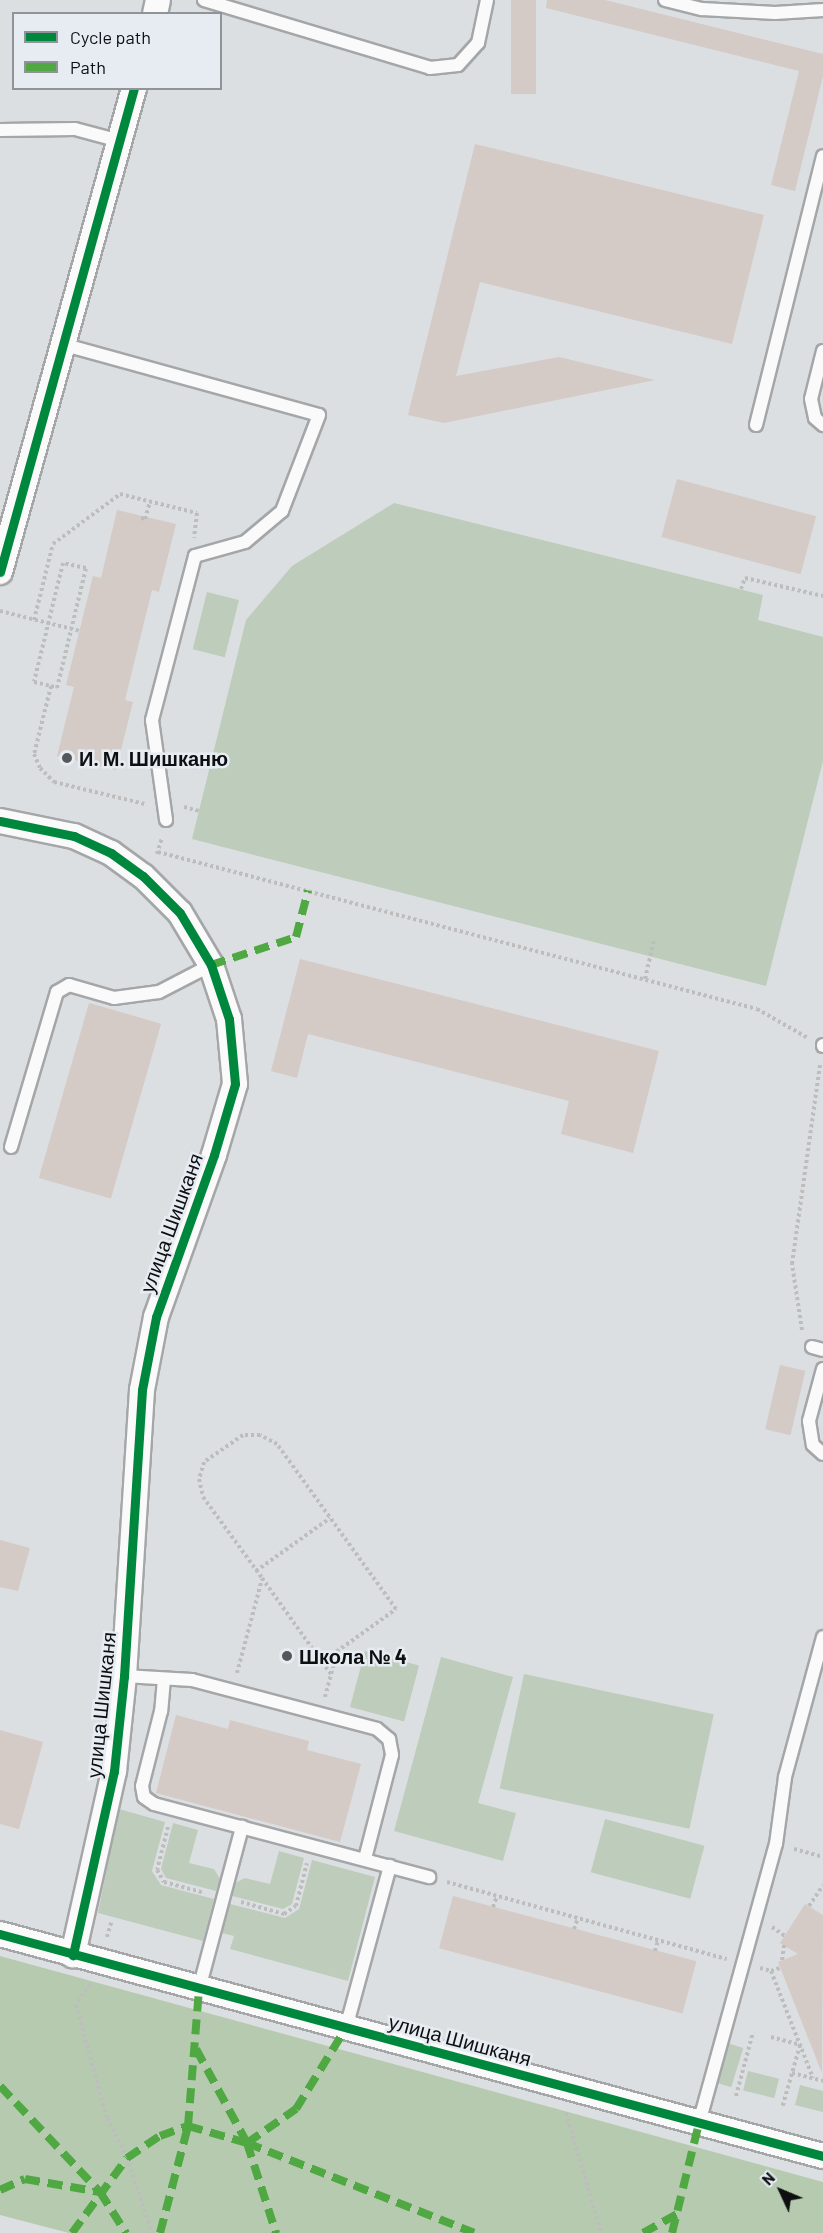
<!DOCTYPE html>
<html>
<head>
<meta charset="utf-8">
<style>
  body { margin:0 }
  #map { position:relative; width:823px; height:2233px; overflow:hidden; background:#dcdfe1; font-family:Barlow,sans-serif }
  div>[style] { position:absolute }
  .green>* { inset:0; background:#beccbb; transform-origin:0 0 }
  .forest>* { inset:0; background:#b6cab0 }
  .building>* { inset:0; background:#d4cac6; transform-origin:0 0 }
  .path>* { height:4px; margin-top:-2px; transform-origin:0; background:repeating-linear-gradient(90deg,#bdbdbe 0 3px,transparent 0 6px) }
  .roads { filter:drop-shadow(2px 0 #a4a6a8) drop-shadow(-2px 0 #a4a6a8) drop-shadow(0 2px #a4a6a8) drop-shadow(0 -2px #a4a6a8) }
  .lane>* { height:12px; margin:-6px; padding:0 6px; transform-origin:6px; border-radius:6px; background:#fafafa }
  .street>* { height:24px; margin:-12px; padding:0 12px; transform-origin:12px; border-radius:12px; background:#fafafa }
  .quiet>* { height:8px; margin-top:-4px; transform-origin:0; background:repeating-linear-gradient(90deg,#50a842 0 15px,transparent 0 23px) }
  .cycleway>* { height:9px; margin:-4.5px; padding:0 4.5px; transform-origin:4.5px; border-radius:4.5px; background:#00873e }
  .dots>* { width:16px; height:16px; translate:-50% -50%; box-sizing:border-box; border:3px solid #e6ecf2; border-radius:50% }
  span { translate:-50% -50%; white-space:nowrap; text-align:center; line-height:1.15; -webkit-text-stroke:5px #e6ecf2; paint-order:stroke }
  .poi-label { font-size:20px; color:#0d0f11; font-weight:700 }
  .left { translate:0 -50%; text-align:left }
  .street-label { font-size:20px; color:#0d0f11 }
  .legend { position:absolute; left:12px; top:12px; width:210px; height:78px; box-sizing:border-box; background:#e6ecf2; border:2px solid #8f9498; margin:0; padding:8px 10px; list-style:none; font-size:18px; color:#0d0f11 }
  .legend li { display:flex; align-items:center; gap:12px; height:30px }
  .legend b { width:30px; border:2px solid #8f9498 }
  .north { position:absolute; left:751px; top:2161px; width:60px; height:60px; -webkit-text-stroke:4px #e6ecf2; paint-order:stroke; rotate:314deg; font-size:16px; font-weight:700; line-height:24px; text-align:center; color:#0d0f11 }
  .north::after { content:''; display:block; margin:auto; width:21px; height:27px; background:#0d0f11; clip-path:polygon(50% 0,100% 100%,50% 72%,0 100%) }
</style>
</head>
<body>
<div id="map">
  <div class="green">
    <div style="clip-path:polygon(394px 503px,763px 595px,758px 620px,823px 637px,823px 761px,766px 986px,192px 839px,246px 620px,292px 566px)"></div>
    <div style="left:207px;top:592px;width:33px;height:59px;rotate:14deg"></div>
    <div style="left:365px;top:1651px;width:56px;height:58px;rotate:15deg"></div>
    <div style="clip-path:polygon(441px 1657px,513px 1677px,478px 1803px,516px 1813px,503px 1861px,394px 1831px)"></div>
    <div style="left:524px;top:1674px;width:194px;height:117px;rotate:12deg"></div>
    <div style="clip-path:polygon(119px 1809px,165px 1822px,152px 1871px,161px 1885px,214px 1899px,203px 1941px,98px 1913px)"></div>
    <div style="left:605px;top:1819px;width:103px;height:55px;rotate:15deg"></div>
    <div style="clip-path:polygon(173px 1823px,198px 1830px,189px 1863px,214px 1869px,220px 1879px,216px 1891px,166px 1878px,161px 1869px)"></div>
    <div style="clip-path:polygon(279px 1851px,304px 1858px,292px 1904px,283px 1909px,232px 1896px,235px 1883px,245px 1878px,270px 1884px)"></div>
    <div style="clip-path:polygon(312px 1860px,375px 1877px,348px 1981px,230px 1949px,234px 1936px,222px 1933px,230px 1904px,285px 1918px,299px 1909px)"></div>
    <div style="left:727px;top:2043px;width:17px;height:41px;rotate:17deg"></div>
    <div style="left:748px;top:2071px;width:32px;height:20px;rotate:14deg"></div>
    <div style="clip-path:polygon(800px 2085px,823px 2091px,823px 2112px,795px 2105px)"></div>
  </div>
  <div class="forest">
    <div style="clip-path:polygon(0 1956px,823px 2182px,823px 2233px,69px 2233px,0 2215px)"></div>
  </div>
  <div class="building">
    <div style="left:511px;top:0;width:25px;height:94px"></div>
    <div style="clip-path:polygon(547px 0,605px 0,823px 54px,823px 76px,795px 191px,771px 185px,799px 71px,546px 8px)"></div>
    <div style="clip-path:polygon(475px 144px,764px 215px,732px 344px,480px 282px,456px 376px,559px 357px,655px 380px,444px 423px,408px 415px)"></div>
    <div style="left:677px;top:479px;width:144px;height:60px;rotate:15deg"></div>
    <div style="clip-path:polygon(117px 510px,176px 524px,159px 592px,152px 590px,125px 700px,133px 702px,116px 770px,57px 756px,74px 687px,66px 685px,93px 576px,101px 578px)"></div>
    <div style="clip-path:polygon(300px 959px,659px 1051px,633px 1153px,561px 1134px,569px 1101px,308px 1034px,297px 1078px,271px 1071px)"></div>
    <div style="left:89px;top:1003px;width:75px;height:182px;rotate:16deg"></div>
    <div style="left:780px;top:1365px;width:26px;height:66px;rotate:13deg"></div>
    <div style="clip-path:polygon(0 1540px,30px 1548px,18px 1591px,0 1587px)"></div>
    <div style="clip-path:polygon(176px 1715px,228px 1729px,230px 1720px,309px 1741px,307px 1750px,361px 1764px,340px 1842px,156px 1793px)"></div>
    <div style="clip-path:polygon(0 1730px,43px 1742px,19px 1829px,0 1824px)"></div>
    <div style="left:453px;top:1896px;width:252px;height:54px;rotate:15deg"></div>
    <div style="clip-path:polygon(805px 1904px,823px 1915px,822px 2073px,778px 1962px,798px 1954px,780px 1943px)"></div>
  </div>
  <div class="path">
    <div style="left:141px;top:518px;width:4px;rotate:14deg"></div>
    <div style="left:145px;top:519px;width:19px;rotate:-74deg"></div>
    <div style="left:741px;top:589px;width:12px;rotate:-70deg"></div>
    <div style="left:745px;top:578px;width:80px;rotate:13deg"></div>
    <div style="left:0;top:611px;width:82px;rotate:14deg"></div>
    <div style="left:34px;top:620px;width:78px;rotate:-76deg"></div>
    <div style="left:53px;top:544px;width:84px;rotate:-36.7deg"></div>
    <div style="left:120px;top:494px;width:79px;rotate:13.9deg"></div>
    <div style="left:197px;top:513px;width:25px;rotate:97deg"></div>
    <div style="left:51px;top:686px;width:6px;rotate:18deg"></div>
    <div style="left:57px;top:688px;width:123px;rotate:-76.4deg"></div>
    <div style="left:86px;top:568px;width:24px;rotate:-168deg"></div>
    <div style="left:63px;top:563px;width:122px;rotate:103.7deg"></div>
    <div style="left:34px;top:682px;width:17px;rotate:13deg"></div>
    <div style="left:51px;top:686px;width:70px;rotate:104deg"></div>
    <div style="left:34px;top:754px;width:15px;rotate:67deg"></div>
    <div style="left:40px;top:768px;width:20px;rotate:45deg"></div>
    <div style="left:54px;top:782px;width:94px;rotate:13.6deg"></div>
    <div style="left:184px;top:807px;width:16px;rotate:15deg"></div>
    <div style="left:158px;top:852px;width:619px;rotate:14.69deg"></div>
    <div style="left:757px;top:1009px;width:59px;rotate:29.6deg"></div>
    <div style="left:157px;top:854px;width:17px;rotate:-73deg"></div>
    <div style="left:645px;top:979px;width:39px;rotate:-77deg"></div>
    <div style="left:802px;top:1330px;width:67px;rotate:-98.6deg"></div>
    <div style="left:792px;top:1264px;width:201px;rotate:-82deg"></div>
    <div style="left:256px;top:1571px;width:91px;rotate:-35.6deg"></div>
    <div style="left:322px;top:1662px;width:91px;rotate:-35.6deg"></div>
    <div style="left:396px;top:1609px;width:203px;rotate:-125.8deg"></div>
    <div style="left:277px;top:1444px;width:19px;rotate:-152deg"></div>
    <div style="left:260px;top:1435px;width:17px;rotate:180deg"></div>
    <div style="left:243px;top:1435px;width:47px;rotate:145.3deg"></div>
    <div style="left:204px;top:1462px;width:18px;rotate:106deg"></div>
    <div style="left:199px;top:1479px;width:18px;rotate:77deg"></div>
    <div style="left:203px;top:1497px;width:100px;rotate:53.9deg"></div>
    <div style="left:262px;top:1578px;width:103px;rotate:54.5deg"></div>
    <div style="left:322px;top:1662px;width:15px;rotate:53deg"></div>
    <div style="left:237px;top:1673px;width:97px;rotate:-75.1deg"></div>
    <div style="left:325px;top:1697px;width:47px;rotate:-75.1deg"></div>
    <div style="left:168px;top:1827px;width:44px;rotate:104.3deg"></div>
    <div style="left:157px;top:1870px;width:14px;rotate:60deg"></div>
    <div style="left:164px;top:1882px;width:42px;rotate:15deg"></div>
    <div style="left:794px;top:1849px;width:30px;rotate:15deg"></div>
    <div style="left:447px;top:1882px;width:290px;rotate:15.4deg"></div>
    <div style="left:241px;top:1902px;width:45px;rotate:15.6deg"></div>
    <div style="left:284px;top:1914px;width:14px;rotate:-34deg"></div>
    <div style="left:296px;top:1906px;width:44px;rotate:-75.7deg"></div>
    <div style="left:809px;top:1906px;width:25px;rotate:-56deg"></div>
    <div style="left:493px;top:1907px;width:12px;rotate:-70deg"></div>
    <div style="left:772px;top:1927px;width:16px;rotate:35deg"></div>
    <div style="left:574px;top:1929px;width:12px;rotate:-70deg"></div>
    <div style="left:107px;top:1937px;width:15px;rotate:-74deg"></div>
    <div style="left:655px;top:1951px;width:10px;rotate:-73deg"></div>
    <div style="left:782px;top:1960px;width:15px;rotate:-82deg"></div>
    <div style="left:760px;top:1968px;width:11px;rotate:15deg"></div>
    <div style="left:771px;top:1971px;width:115px;rotate:68.6deg"></div>
    <div style="left:771px;top:1971px;width:9px;rotate:-18deg"></div>
    <div style="left:90px;top:1984px;width:25px;rotate:124deg"></div>
    <div style="left:76px;top:2005px;width:117px;rotate:74.7deg"></div>
    <div style="left:107px;top:2118px;width:45px;rotate:63.4deg"></div>
    <div style="left:127px;top:2158px;width:79px;rotate:71.6deg"></div>
    <div style="left:771px;top:2037px;width:30px;rotate:15deg"></div>
    <div style="left:800px;top:2045px;width:66px;rotate:105.9deg"></div>
    <div style="left:792px;top:2073px;width:32px;rotate:14deg"></div>
    <div style="left:736px;top:2096px;width:66px;rotate:-75.1deg"></div>
    <div style="left:566px;top:2113px;width:125px;rotate:73.7deg"></div>
  </div>
  <div class="roads">
    <div class="lane">
      <div style="left:204px;top:0;width:236px;rotate:16.7deg"></div>
      <div style="left:430px;top:68px;width:28px;rotate:-6deg"></div>
      <div style="left:458px;top:65px;width:30px;rotate:-48deg"></div>
      <div style="left:478px;top:43px;width:44px;rotate:-78.2deg"></div>
      <div style="left:665px;top:0;width:38px;rotate:14deg"></div>
      <div style="left:702px;top:9px;width:73px;rotate:3.1deg"></div>
      <div style="left:775px;top:13px;width:48px;rotate:-3.6deg"></div>
      <div style="left:0;top:130px;width:75px;rotate:-0.8deg"></div>
      <div style="left:75px;top:129px;width:47px;rotate:14.9deg"></div>
      <div style="left:65px;top:345px;width:263px;rotate:15.4deg"></div>
      <div style="left:319px;top:415px;width:103px;rotate:111.1deg"></div>
      <div style="left:282px;top:511px;width:48px;rotate:140deg"></div>
      <div style="left:245px;top:542px;width:52px;rotate:164.4deg"></div>
      <div style="left:195px;top:556px;width:170px;rotate:104.7deg"></div>
      <div style="left:152px;top:720px;width:101px;rotate:82deg"></div>
      <div style="left:823px;top:351px;width:49px;rotate:104deg"></div>
      <div style="left:811px;top:399px;width:19px;rotate:78deg"></div>
      <div style="left:815px;top:418px;width:11px;rotate:41deg"></div>
      <div style="left:756px;top:425px;width:277px;rotate:-76deg"></div>
      <div style="left:823px;top:1046px;width:1px;rotate:-90deg"></div>
      <div style="left:11px;top:1147px;width:162px;rotate:-73.5deg"></div>
      <div style="left:57px;top:992px;width:14px;rotate:-30deg"></div>
      <div style="left:69px;top:985px;width:47px;rotate:16.1deg"></div>
      <div style="left:114px;top:998px;width:45px;rotate:-7.6deg"></div>
      <div style="left:159px;top:992px;width:59px;rotate:-27.4deg"></div>
      <div style="left:812px;top:1347px;width:11px;rotate:15deg"></div>
      <div style="left:823px;top:1369px;width:54px;rotate:105.1deg"></div>
      <div style="left:809px;top:1421px;width:24px;rotate:81deg"></div>
      <div style="left:813px;top:1445px;width:13px;rotate:42deg"></div>
      <div style="left:124px;top:1676px;width:68px;rotate:3.4deg"></div>
      <div style="left:192px;top:1680px;width:191px;rotate:14.8deg"></div>
      <div style="left:377px;top:1729px;width:16px;rotate:40deg"></div>
      <div style="left:389px;top:1739px;width:16px;rotate:79deg"></div>
      <div style="left:392px;top:1755px;width:107px;rotate:104.6deg"></div>
      <div style="left:164px;top:1679px;width:32px;rotate:95deg"></div>
      <div style="left:161px;top:1711px;width:77px;rotate:104.2deg"></div>
      <div style="left:142px;top:1786px;width:11px;rotate:80deg"></div>
      <div style="left:144px;top:1797px;width:12px;rotate:35deg"></div>
      <div style="left:154px;top:1804px;width:285px;rotate:14.9deg"></div>
      <div style="left:199px;top:1989px;width:168px;rotate:-75.1deg"></div>
      <div style="left:346px;top:2028px;width:168px;rotate:-74.8deg"></div>
      <div style="left:699px;top:2123px;width:289px;rotate:-74.6deg"></div>
      <div style="left:776px;top:1844px;width:68px;rotate:-82.3deg"></div>
      <div style="left:785px;top:1777px;width:145px;rotate:-74.8deg"></div>
    </div>
    <div class="street">
      <div style="left:155px;top:14px;width:14px;rotate:-78deg"></div>
      <div style="left:0;top:572px;width:502px;rotate:-74.52deg"></div>
      <div style="left:0;top:821px;width:76px;rotate:11.5deg"></div>
      <div style="left:74px;top:836px;width:41px;rotate:24.7deg"></div>
      <div style="left:111px;top:853px;width:39px;rotate:36deg"></div>
      <div style="left:143px;top:876px;width:52px;rotate:45deg"></div>
      <div style="left:180px;top:913px;width:61px;rotate:59.2deg"></div>
      <div style="left:211px;top:965px;width:57px;rotate:71.6deg"></div>
      <div style="left:229px;top:1019px;width:65px;rotate:84.7deg"></div>
      <div style="left:235px;top:1084px;width:74px;rotate:106.5deg"></div>
      <div style="left:214px;top:1155px;width:172px;rotate:109.7deg"></div>
      <div style="left:156px;top:1317px;width:74px;rotate:100.9deg"></div>
      <div style="left:142px;top:1390px;width:287px;rotate:93.6deg"></div>
      <div style="left:124px;top:1676px;width:96px;rotate:96deg"></div>
      <div style="left:114px;top:1771px;width:189px;rotate:102.6deg"></div>
      <div style="left:0;top:1934px;width:852px;rotate:15.1deg"></div>
    </div>
  </div>
  <div class="quiet">
    <div style="left:211px;top:965px;width:89px;rotate:-18.2deg"></div>
    <div style="left:296px;top:937px;width:48px;rotate:-75.4deg"></div>
    <div style="left:196px;top:2049px;width:107px;rotate:61.5deg"></div>
    <div style="left:247px;top:2143px;width:95px;rotate:72.1deg"></div>
    <div style="left:0;top:2086px;width:146px;rotate:46.7deg"></div>
    <div style="left:100px;top:2192px;width:49px;rotate:57.6deg"></div>
    <div style="left:247px;top:2143px;width:60px;rotate:-34.8deg"></div>
    <div style="left:296px;top:2109px;width:95px;rotate:-58.3deg"></div>
    <div style="left:0;top:2190px;width:27px;rotate:-24deg"></div>
    <div style="left:25px;top:2179px;width:76px;rotate:9.8deg"></div>
    <div style="left:72px;top:2233px;width:93px;rotate:-53.7deg"></div>
    <div style="left:127px;top:2158px;width:40px;rotate:-34deg"></div>
    <div style="left:160px;top:2136px;width:30px;rotate:-20deg"></div>
    <div style="left:188px;top:2126px;width:61px;rotate:16.1deg"></div>
    <div style="left:247px;top:2143px;width:244px;rotate:21.6deg"></div>
    <div style="left:160px;top:2233px;width:111px;rotate:-75.3deg"></div>
    <div style="left:188px;top:2126px;width:137px;rotate:-85.4deg"></div>
    <div style="left:643px;top:2233px;width:39px;rotate:-29deg"></div>
    <div style="left:672px;top:2233px;width:113px;rotate:-76.2deg"></div>
  </div>
  <div class="cycleway">
    <div style="left:0;top:572px;width:502px;rotate:-74.52deg"></div>
    <div style="left:0;top:821px;width:76px;rotate:11.5deg"></div>
    <div style="left:74px;top:836px;width:41px;rotate:24.7deg"></div>
    <div style="left:111px;top:853px;width:39px;rotate:36deg"></div>
    <div style="left:143px;top:876px;width:52px;rotate:45deg"></div>
    <div style="left:180px;top:913px;width:61px;rotate:59.2deg"></div>
    <div style="left:211px;top:965px;width:57px;rotate:71.6deg"></div>
    <div style="left:229px;top:1019px;width:65px;rotate:84.7deg"></div>
    <div style="left:235px;top:1084px;width:74px;rotate:106.5deg"></div>
    <div style="left:214px;top:1155px;width:172px;rotate:109.7deg"></div>
    <div style="left:156px;top:1317px;width:74px;rotate:100.9deg"></div>
    <div style="left:142px;top:1390px;width:287px;rotate:93.6deg"></div>
    <div style="left:124px;top:1676px;width:96px;rotate:96deg"></div>
    <div style="left:114px;top:1771px;width:189px;rotate:102.6deg"></div>
    <div style="left:0;top:1934px;width:852px;rotate:15.1deg"></div>
  </div>
  <div class="dots">
    <div style="left:67px;top:758px;background:#55585a"></div>
    <div style="left:287px;top:1656px;background:#55585a"></div>
  </div>
  <div class="poi-label">
    <span class="left" style="left:79px;top:758px">И. М. Шишканю</span>
    <span class="left" style="left:299px;top:1656px">Школа № 4</span>
  </div>
  <div class="street-label">
    <span style="left:171px;top:1223px;rotate:-70deg">улица Шишканя</span>
    <span style="left:101px;top:1705px;rotate:-84deg">улица Шишканя</span>
    <span style="left:460px;top:2040px;rotate:15deg">улица Шишканя</span>
  </div>
  <ul class="legend">
  <li><b style="height:8px;background:#00873e"></b>Cycle path</li>
  <li><b style="height:8px;background:#50a842"></b>Path</li>
  </ul>
  <div class="north">N</div>
</div>
</body>
</html>
